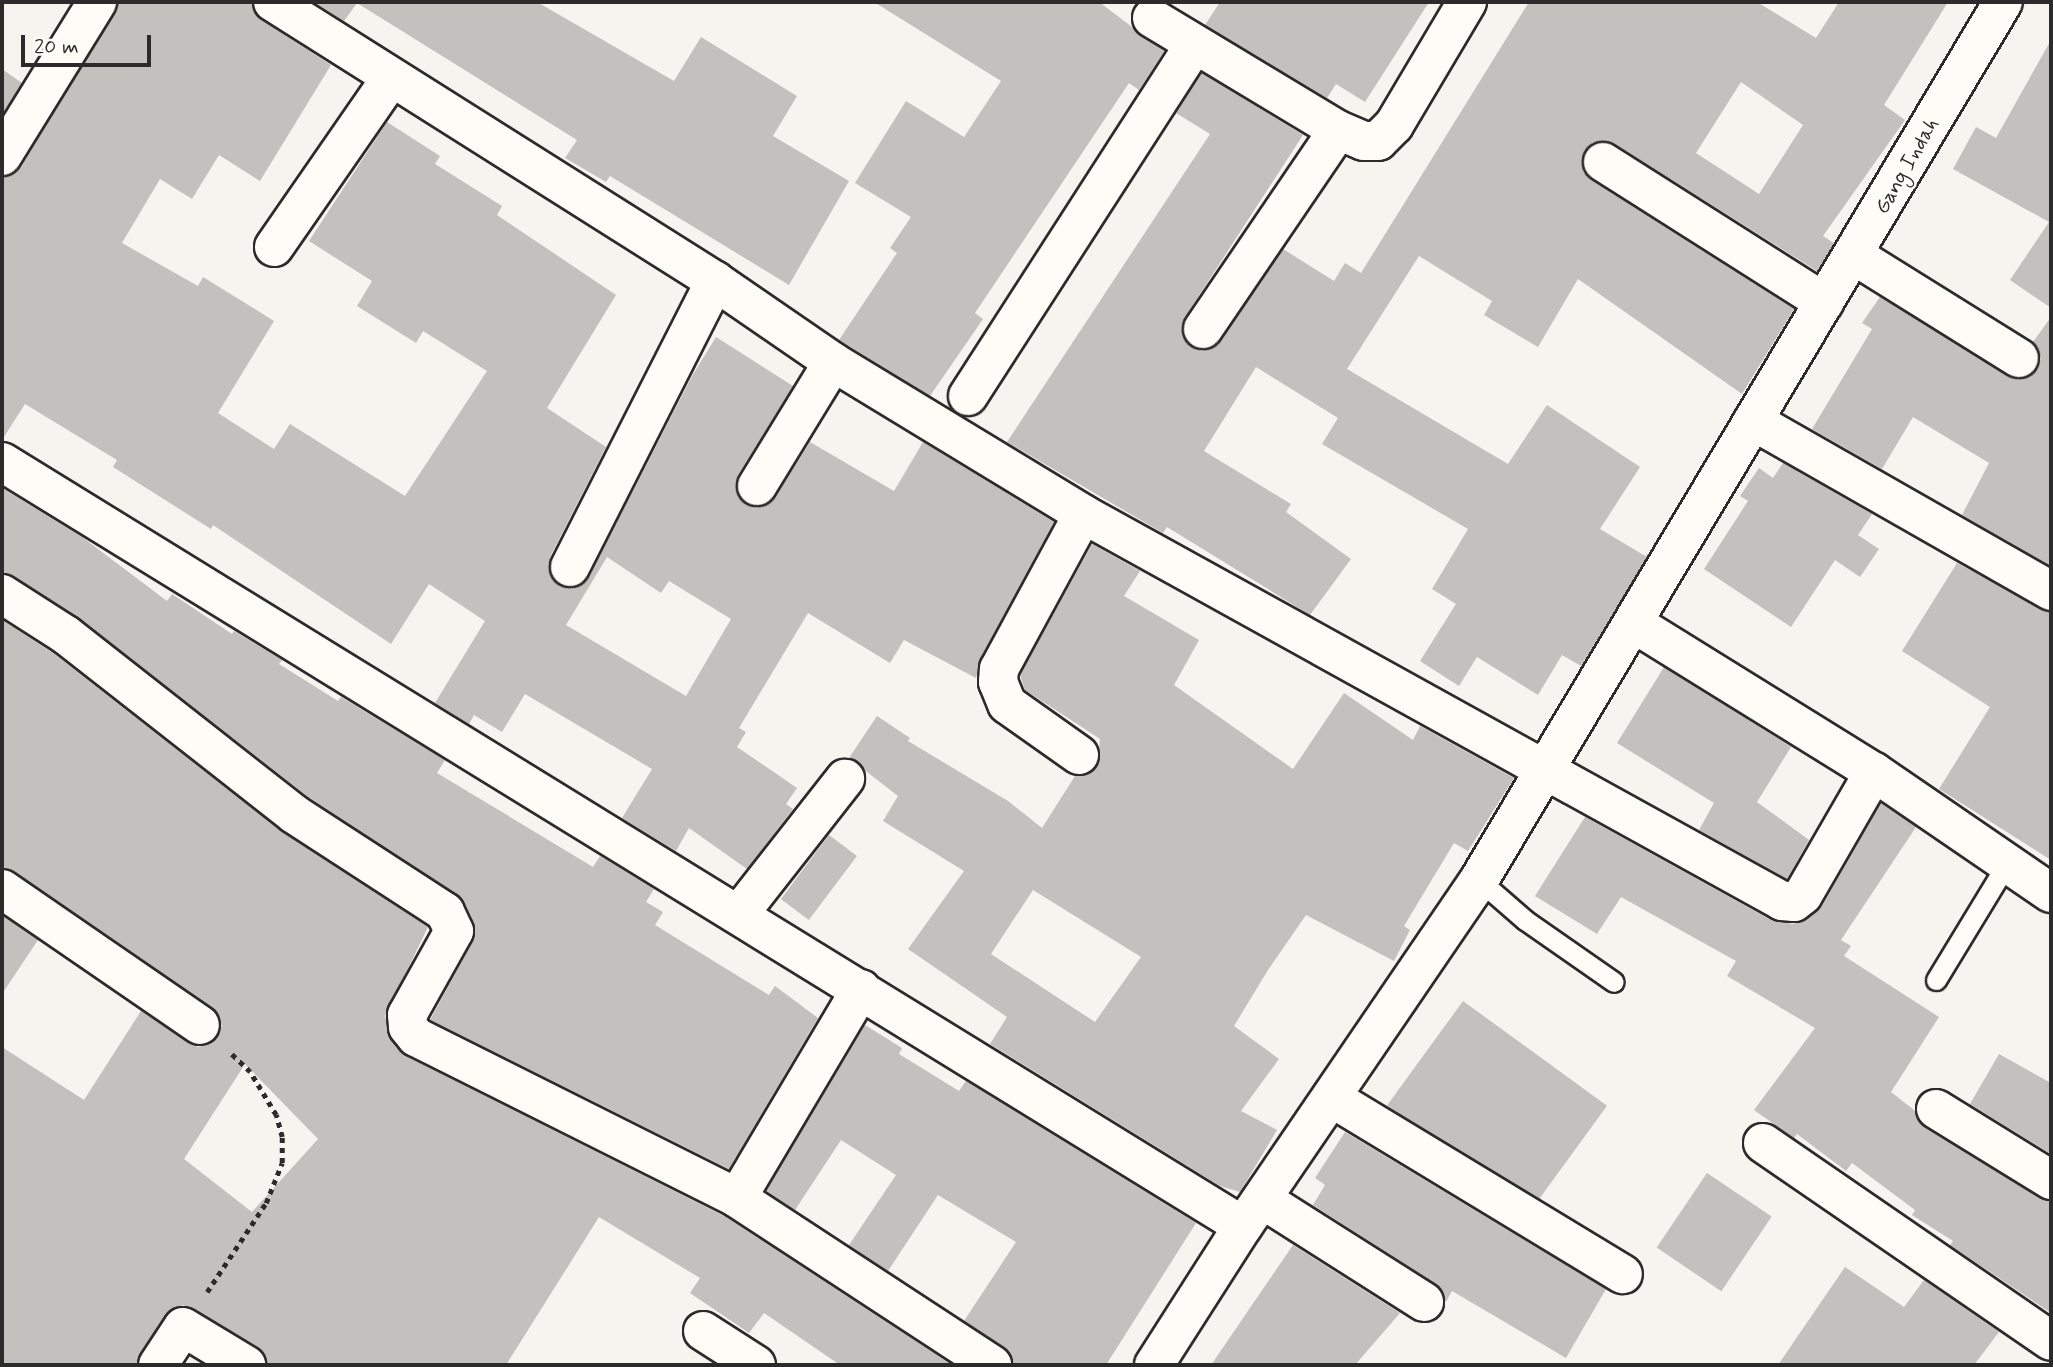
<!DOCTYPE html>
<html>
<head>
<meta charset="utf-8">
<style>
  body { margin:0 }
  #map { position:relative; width:2053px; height:1367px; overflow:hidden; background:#f5f4ef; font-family:Mynerve,sans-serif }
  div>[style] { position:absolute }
  .building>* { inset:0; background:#c2c1be; transform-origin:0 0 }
  .path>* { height:4.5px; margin-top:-2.25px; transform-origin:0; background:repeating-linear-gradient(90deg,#2b2b2b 0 5px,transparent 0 10px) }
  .roads { filter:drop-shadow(2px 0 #2b2b2b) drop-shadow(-2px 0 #2b2b2b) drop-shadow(0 2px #2b2b2b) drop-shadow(0 -2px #2b2b2b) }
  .lane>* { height:19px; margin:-9.5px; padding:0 9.5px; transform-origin:9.5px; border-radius:9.5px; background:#fdfcf7 }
  .street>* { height:38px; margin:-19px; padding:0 19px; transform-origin:19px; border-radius:19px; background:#fdfcf7 }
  span { translate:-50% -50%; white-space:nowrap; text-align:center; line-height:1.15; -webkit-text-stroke:5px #fdfcf7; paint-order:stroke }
  .street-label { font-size:21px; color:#2b2b2b }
  .frame { position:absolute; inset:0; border:4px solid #2b2b2b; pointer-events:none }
  .scale { position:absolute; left:21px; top:35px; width:130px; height:32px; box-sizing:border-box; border:4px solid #2b2b2b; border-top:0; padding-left:9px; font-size:21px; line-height:24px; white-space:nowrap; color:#2b2b2b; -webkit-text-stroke:5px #fdfcf7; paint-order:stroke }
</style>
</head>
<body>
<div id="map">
  <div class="building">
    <div style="clip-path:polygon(evenodd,119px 2px,251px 2px,261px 20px,331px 65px,260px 181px,219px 155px,192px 199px,160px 179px,122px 243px,198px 286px,203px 277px,274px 321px,218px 413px,274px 449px,290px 424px,405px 496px,487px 371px,423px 331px,416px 343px,357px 306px,372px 281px,309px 241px,387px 122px,440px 156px,435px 164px,502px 206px,497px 215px,616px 295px,547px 408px,606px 447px,550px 557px,552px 579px,572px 589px,589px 577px,692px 376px,716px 337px,793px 386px,738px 475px,738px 496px,746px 505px,757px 508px,775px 498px,810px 442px,894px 491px,923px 442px,1054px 522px,980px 659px,976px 678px,904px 640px,890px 663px,808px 613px,739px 728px,746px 732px,737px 747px,797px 788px,786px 804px,793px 809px,747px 869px,689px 828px,676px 851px,622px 818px,652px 769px,525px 694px,502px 732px,474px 715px,469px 724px,435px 703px,485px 621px,429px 584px,391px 644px,213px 525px,211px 529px,113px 467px,117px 460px,25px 404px,2px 440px,2px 178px,21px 167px,119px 2px,607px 557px,661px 593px,669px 581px,731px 619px,686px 696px,566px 625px,607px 557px)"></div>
    <div style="clip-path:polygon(314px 2px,537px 2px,674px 81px,701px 37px,797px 96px,773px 136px,849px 181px,789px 285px,610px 176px,606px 182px,565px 158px,577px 140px,357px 3px,344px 21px)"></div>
    <div style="clip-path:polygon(874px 2px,1099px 2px,1164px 51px,1139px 90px,1129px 83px,1056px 192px,975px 313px,983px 319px,930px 396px,839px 340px,897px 253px,890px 248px,911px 217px,855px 183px,906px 101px,964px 137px,1001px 81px)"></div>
    <div style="clip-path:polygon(1220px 2px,1429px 2px,1365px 102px,1336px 84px,1327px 98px,1205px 25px)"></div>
    <div style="clip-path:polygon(evenodd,1529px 2px,1757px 2px,1816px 38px,1839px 2px,1948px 2px,1884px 105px,1905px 120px,1823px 236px,1834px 243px,1817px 271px,1615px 144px,1593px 142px,1584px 151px,1583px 172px,1591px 180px,1794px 309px,1742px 394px,1578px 279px,1538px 347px,1484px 315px,1492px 301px,1419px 256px,1347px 369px,1508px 464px,1547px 405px,1640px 467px,1600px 529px,1647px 557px,1581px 666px,1562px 655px,1538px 695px,1477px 657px,1459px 686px,1420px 661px,1456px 604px,1432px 589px,1468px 529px,1322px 444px,1338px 418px,1256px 367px,1204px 451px,1291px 504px,1286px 512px,1351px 559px,1310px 615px,1167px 527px,1163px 533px,1007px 442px,1210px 134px,1176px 113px,1202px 73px,1303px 135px,1185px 317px,1184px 339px,1202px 351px,1221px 341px,1283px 249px,1334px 281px,1345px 263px,1361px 273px,1529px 2px,1741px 82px,1803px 125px,1759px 194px,1696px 153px,1741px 82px)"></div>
    <div style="clip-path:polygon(2051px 40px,2051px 308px,2010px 280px,2049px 222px,1953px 169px,1976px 127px,1996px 138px)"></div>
    <div style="clip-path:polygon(2px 69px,22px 83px,2px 115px)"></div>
    <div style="clip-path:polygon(1880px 297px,2018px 380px,2038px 369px,2041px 358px,2033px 342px,2051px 317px,2051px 566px,1962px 515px,1989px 463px,1913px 417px,1882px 469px,1812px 429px,1872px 329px,1862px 323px)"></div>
    <div style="clip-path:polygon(1783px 463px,1872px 514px,1858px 535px,1879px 549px,1860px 577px,1835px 560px,1791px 627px,1704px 569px,1748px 501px,1740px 496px,1759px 468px,1773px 478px)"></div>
    <div style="clip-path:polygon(2px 488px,82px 537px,167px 601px,172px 594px,232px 634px,234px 631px,282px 660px,279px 664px,338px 701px,341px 697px,445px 760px,437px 773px,492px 806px,593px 867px,600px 856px,654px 889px,646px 902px,663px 912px,655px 925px,769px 995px,775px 986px,818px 1018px,729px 1169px,430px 1020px,473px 941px,474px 922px,464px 902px,307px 796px,79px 618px,2px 572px)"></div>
    <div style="clip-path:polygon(evenodd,1092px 544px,1140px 571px,1124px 596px,1199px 640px,1174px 685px,1293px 769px,1344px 693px,1413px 740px,1420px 726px,1514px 778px,1468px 851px,1454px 843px,1404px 926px,1410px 930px,1394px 961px,1306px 915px,1268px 970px,1234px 1026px,1279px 1059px,1241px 1111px,1277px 1130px,1240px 1192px,1220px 1186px,990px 1044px,1007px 1017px,908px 949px,964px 871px,883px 821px,898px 796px,849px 758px,877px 716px,910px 738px,908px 741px,1008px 801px,1042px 828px,1075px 776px,1087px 775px,1097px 767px,1100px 739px,1025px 690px,1020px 675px,1092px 544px,1033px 890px,1141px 957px,1095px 1022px,991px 954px,1033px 890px)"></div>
    <div style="clip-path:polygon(1957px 563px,2051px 613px,2051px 860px,1939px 789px,1990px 707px,1902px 651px)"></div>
    <div style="clip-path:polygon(evenodd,2px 620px,53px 653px,281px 831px,428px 927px,385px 1016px,391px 1040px,406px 1056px,726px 1217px,952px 1365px,840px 1365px,764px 1313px,749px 1333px,690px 1293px,700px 1278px,599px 1217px,506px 1365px,268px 1365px,257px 1346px,183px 1305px,165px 1315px,136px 1365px,2px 1365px,2px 1047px,84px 1100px,141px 1011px,198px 1047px,210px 1044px,222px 1026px,212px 1007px,14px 871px,2px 867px,2px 620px,245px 1064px,318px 1139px,252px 1212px,184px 1159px,245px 1064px)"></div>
    <div style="clip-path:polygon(1664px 667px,1791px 747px,1757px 802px,1809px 840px,1787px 879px,1699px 830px,1714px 803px,1617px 743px)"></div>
    <div style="clip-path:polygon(1881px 803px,1916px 827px,1841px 940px,1851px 946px,1844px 956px,1939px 1017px,1891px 1092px,1914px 1110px,1925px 1128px,2051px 1202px,2051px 1313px,1950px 1245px,1953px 1241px,1912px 1215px,1915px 1210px,1852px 1163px,1846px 1171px,1797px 1134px,1794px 1138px,1754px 1110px,1815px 1028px,1727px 976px,1736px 961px,1621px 897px,1597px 934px,1535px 896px,1585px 817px,1771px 920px,1793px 924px,1807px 919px,1822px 906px)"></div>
    <div style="left:829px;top:835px;width:35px;height:80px;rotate:37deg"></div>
    <div style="clip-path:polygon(2px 915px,38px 940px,2px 994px)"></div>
    <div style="left:1463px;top:1001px;width:178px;height:129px;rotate:36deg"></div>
    <div style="clip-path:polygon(865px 1025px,902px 1048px,899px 1054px,959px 1091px,966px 1081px,1196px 1223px,1106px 1365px,1014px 1365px,1004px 1347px,964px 1321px,1016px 1242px,938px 1195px,888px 1271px,849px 1245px,896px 1175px,841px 1140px,795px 1210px,766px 1191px)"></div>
    <div style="clip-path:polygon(1999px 1054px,2051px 1083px,2051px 1154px,1970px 1104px)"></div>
    <div style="clip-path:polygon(1345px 1132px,1606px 1289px,1566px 1358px,1452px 1291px,1446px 1302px,1436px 1284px,1313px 1205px,1325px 1185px,1315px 1178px)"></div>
    <div style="left:1707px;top:1173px;width:78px;height:90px;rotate:34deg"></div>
    <div style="clip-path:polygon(1293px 1245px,1400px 1313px,1355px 1365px,1211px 1365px)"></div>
    <div style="clip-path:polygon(1845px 1267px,1904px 1307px,1924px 1280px,1999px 1332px,1974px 1365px,1778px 1365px)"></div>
  </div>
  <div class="path">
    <div style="left:207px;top:1292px;width:107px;rotate:-56.5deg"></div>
    <div style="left:266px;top:1203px;width:43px;rotate:-68.2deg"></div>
    <div style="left:282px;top:1163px;width:26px;rotate:-90deg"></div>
    <div style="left:282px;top:1137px;width:23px;rotate:-105deg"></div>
    <div style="left:276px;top:1115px;width:50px;rotate:-121.2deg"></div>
    <div style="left:250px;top:1072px;width:29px;rotate:-136deg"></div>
  </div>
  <div class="roads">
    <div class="lane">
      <div style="left:1479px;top:880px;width:61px;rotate:41deg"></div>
      <div style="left:1525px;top:920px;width:108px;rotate:34.9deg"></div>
      <div style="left:1936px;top:980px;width:137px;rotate:-58.7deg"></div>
    </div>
    <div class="street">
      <div style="left:273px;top:2px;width:523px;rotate:32.26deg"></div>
      <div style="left:715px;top:281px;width:143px;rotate:34.5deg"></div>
      <div style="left:833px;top:362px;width:293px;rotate:31.3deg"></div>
      <div style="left:1083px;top:514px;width:799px;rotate:28.97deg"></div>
      <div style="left:1782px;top:901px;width:12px;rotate:5deg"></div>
      <div style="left:1794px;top:902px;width:11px;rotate:-38deg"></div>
      <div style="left:1803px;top:895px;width:142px;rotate:-60deg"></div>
      <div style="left:1152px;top:18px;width:217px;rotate:31.1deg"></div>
      <div style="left:1338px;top:130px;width:28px;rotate:23deg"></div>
      <div style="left:1364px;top:141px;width:14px"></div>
      <div style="left:1378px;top:141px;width:23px;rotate:-45deg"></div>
      <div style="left:1394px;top:125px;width:143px;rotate:-59.3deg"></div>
      <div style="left:2px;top:156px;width:181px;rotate:-58.3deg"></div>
      <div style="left:1603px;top:162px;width:262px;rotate:32.4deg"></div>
      <div style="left:274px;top:247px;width:206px;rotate:-55.3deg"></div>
      <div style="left:1855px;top:256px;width:193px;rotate:31.9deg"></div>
      <div style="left:1203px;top:329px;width:240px;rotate:-55.8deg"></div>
      <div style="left:968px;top:396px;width:417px;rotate:-57.2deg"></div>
      <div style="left:1753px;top:421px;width:343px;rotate:29.7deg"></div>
      <div style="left:2px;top:462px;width:1457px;rotate:31.62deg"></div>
      <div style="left:757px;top:486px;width:145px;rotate:-58.5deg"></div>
      <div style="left:570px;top:567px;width:321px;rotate:-63.1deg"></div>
      <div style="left:2px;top:594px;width:76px;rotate:32.6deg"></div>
      <div style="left:66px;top:635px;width:290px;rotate:38.1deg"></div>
      <div style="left:294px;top:814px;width:180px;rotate:33deg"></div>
      <div style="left:445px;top:912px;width:21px;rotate:65deg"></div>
      <div style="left:454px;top:931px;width:96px;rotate:119.2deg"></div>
      <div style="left:407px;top:1015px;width:12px;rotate:85deg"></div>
      <div style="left:408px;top:1027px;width:13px;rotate:51deg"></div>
      <div style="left:416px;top:1037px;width:359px;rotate:26.6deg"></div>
      <div style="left:737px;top:1198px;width:243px;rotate:-59.3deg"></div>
      <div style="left:1635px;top:624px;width:281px;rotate:31.8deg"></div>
      <div style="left:1874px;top:772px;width:214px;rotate:34.4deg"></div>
      <div style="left:1079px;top:755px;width:88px;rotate:-144.7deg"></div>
      <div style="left:1007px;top:704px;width:24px;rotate:-112deg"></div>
      <div style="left:998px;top:682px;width:13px;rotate:-86deg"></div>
      <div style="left:999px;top:669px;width:176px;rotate:-61.5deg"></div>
      <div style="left:2px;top:889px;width:240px;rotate:34.5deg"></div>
      <div style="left:739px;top:914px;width:172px;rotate:-51.9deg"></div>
      <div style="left:1332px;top:1098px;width:340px;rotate:31.2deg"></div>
      <div style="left:1936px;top:1109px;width:135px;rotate:31.7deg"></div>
      <div style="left:1763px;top:1143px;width:349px;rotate:34.5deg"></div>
      <div style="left:737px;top:1198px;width:305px;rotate:33.2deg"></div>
      <div style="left:1262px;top:1199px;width:192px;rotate:32.4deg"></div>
      <div style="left:703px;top:1331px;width:63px;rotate:32.7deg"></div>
      <div style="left:158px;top:1365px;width:45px;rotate:-56.7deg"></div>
      <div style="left:183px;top:1327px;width:74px;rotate:31.1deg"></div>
      <div style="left:1154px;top:1365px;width:165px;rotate:-57.4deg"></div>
      <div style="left:1243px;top:1226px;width:419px;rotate:-55.7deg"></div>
      <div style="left:1479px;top:880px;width:1022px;rotate:-59.17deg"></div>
    </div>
  </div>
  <div class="street-label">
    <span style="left:1907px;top:166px;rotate:-60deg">Gang Indah</span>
  </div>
  <div class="frame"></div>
  <div class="scale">20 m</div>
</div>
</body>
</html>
